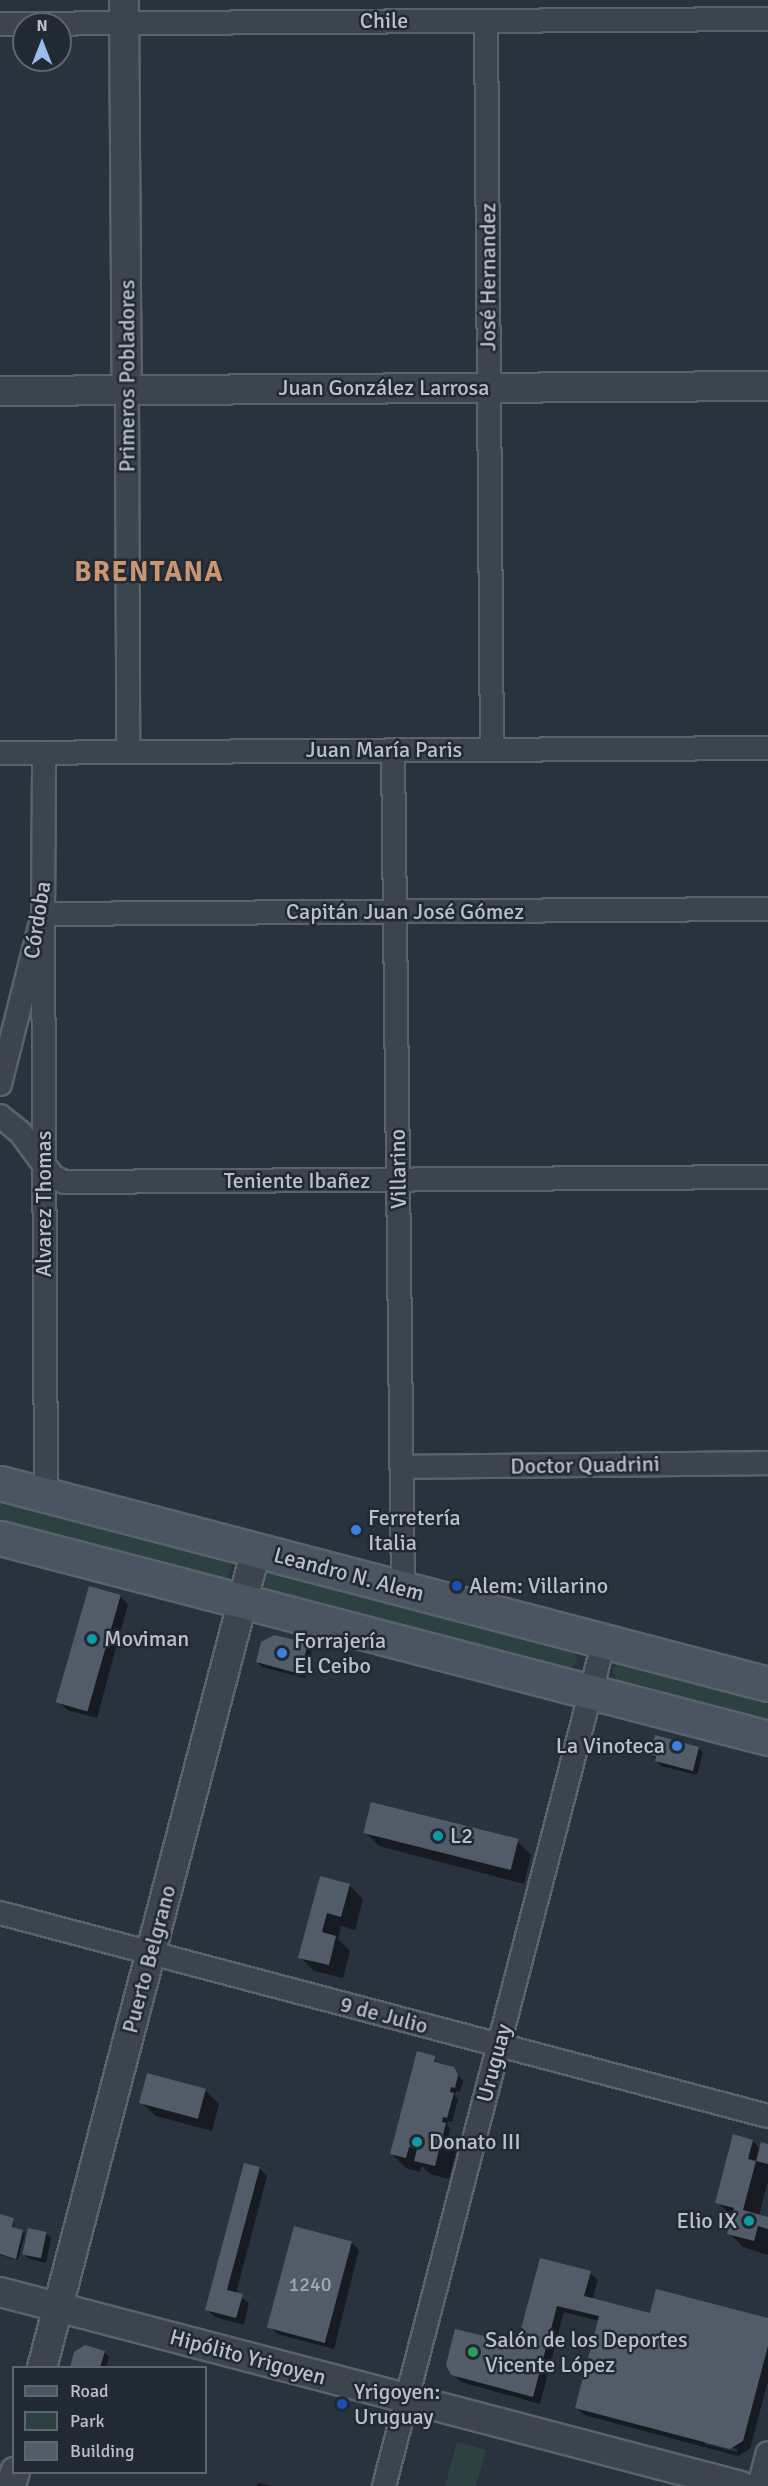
<!DOCTYPE html>
<html>
<head>
<meta charset="utf-8">
<style>
  body { margin:0 }
  #map { position:relative; width:768px; height:2486px; overflow:hidden; background:#29333e; font-family:Signika,sans-serif }
  div>[style] { position:absolute }
  .green>* { inset:0; background:#2e4141 }
  .shadow>* { inset:0; background:#0007 }
  .building>* { inset:0; background:#525c68; transform-origin:0 0 }
  .roads { filter:drop-shadow(2px 0 #5a626c) drop-shadow(-2px 0 #5a626c) drop-shadow(0 2px #5a626c) drop-shadow(0 -2px #5a626c) }
  .minor>* { height:22px; margin:-11px; padding:0 11px; transform-origin:11px; border-radius:11px; background:#3c444e }
  .tertiary>* { height:28px; margin:-14px; padding:0 14px; transform-origin:14px; border-radius:14px; background:#3c444e }
  .secondary>* { height:33px; margin:-16.5px; padding:0 16.5px; transform-origin:16.5px; border-radius:16.5px; background:#4b5461 }
  .dots>* { width:16px; height:16px; translate:-50% -50%; box-sizing:border-box; border:3px solid #212933; border-radius:50% }
  span { translate:-50% -50%; white-space:nowrap; text-align:center; line-height:1.15; -webkit-text-stroke:5px #212933; paint-order:stroke }
  .number-label { font-size:20px; color:#9fa7b1 }
  .number-label span { -webkit-text-stroke-width:0 }
  .street-label { font-size:22px; color:#b9c0c9 }
  .poi-label { font-size:22px; color:#b9c0c9 }
  .left { translate:0 -50%; text-align:left }
  .right { translate:-100% -50%; text-align:right }
  .district-label { font-size:28px; color:#ca9573; font-weight:700; letter-spacing:1.5px }
  .legend { position:absolute; left:12px; top:2366px; width:195px; height:108px; box-sizing:border-box; background:#212933; border:2px solid #5e656f; margin:0; padding:8px 10px; list-style:none; font-size:18px; color:#b9c0c9 }
  .legend li { display:flex; align-items:center; gap:12px; height:30px }
  .legend b { width:30px; border:2px solid #5e656f }
  .north { position:absolute; left:12px; top:12px; width:60px; height:60px; box-sizing:border-box; background:#212933; border:2px solid #5e656f; border-radius:50%; rotate:0deg; font-size:16px; font-weight:700; line-height:24px; text-align:center; color:#b9c0c9 }
  .north::after { content:''; display:block; margin:auto; width:21px; height:27px; background:#9abded; clip-path:polygon(50% 0,100% 100%,50% 72%,0 100%) }
</style>
</head>
<body>
<div id="map">
  <div class="green">
    <div style="clip-path:polygon(0 1492px,231px 1560px,232px 1570px,224px 1580px,0 1527px)"></div>
    <div style="clip-path:polygon(272px 1568px,576px 1649px,577px 1661px,567px 1673px,265px 1591px,264px 1576px)"></div>
    <div style="clip-path:polygon(619px 1661px,768px 1693px,768px 1728px,617px 1684px,613px 1669px)"></div>
    <div style="clip-path:polygon(457px 2442px,486px 2450px,476px 2486px,445px 2486px)"></div>
  </div>
  <div class="shadow">
    <div style="clip-path:polygon(120px 1596px,128px 1604px,97px 1718px,67px 1710px,60px 1703px)"></div>
    <div style="clip-path:polygon(307px 1645px,312px 1650px,305px 1678px,262px 1667px,257px 1662px)"></div>
    <div style="clip-path:polygon(698px 1748px,703px 1753px,697px 1775px,661px 1766px,651px 1754px)"></div>
    <div style="clip-path:polygon(365px 1832px,517px 1841px,531px 1855px,524px 1884px,379px 1846px)"></div>
    <div style="clip-path:polygon(321px 1878px,349px 1885px,363px 1899px,355px 1930px,341px 1926px,338px 1939px,350px 1951px,343px 1978px,314px 1971px,300px 1957px)"></div>
    <div style="clip-path:polygon(434px 2057px,435px 2064px,453px 2068px,463px 2081px,460px 2092px,456px 2091px,455px 2096px,458px 2099px,452px 2122px,448px 2121px,447px 2125px,450px 2129px,447px 2143px,456px 2152px,449px 2179px,430px 2174px,422px 2166px,420px 2172px,406px 2168px,392px 2154px)"></div>
    <div style="clip-path:polygon(205px 2090px,219px 2104px,212px 2131px,156px 2116px,141px 2102px)"></div>
    <div style="clip-path:polygon(753px 2141px,760px 2149px,768px 2145px,768px 2181px,759px 2216px,768px 2218px,768px 2255px,743px 2247px,729px 2233px,733px 2217px,717px 2202px)"></div>
    <div style="clip-path:polygon(259px 2168px,267px 2176px,236px 2294px,249px 2303px,244px 2325px,215px 2317px,207px 2310px)"></div>
    <div style="clip-path:polygon(0 2219px,14px 2219px,14px 2229px,25px 2233px,18px 2260px,0 2255px)"></div>
    <div style="clip-path:polygon(295px 2228px,352px 2243px,359px 2250px,334px 2349px,277px 2334px,269px 2326px)"></div>
    <div style="clip-path:polygon(46px 2233px,51px 2238px,46px 2263px,29px 2259px,24px 2254px)"></div>
    <div style="clip-path:polygon(evenodd,541px 2260px,590px 2273px,598px 2280px,592px 2300px,651px 2315px,768px 2320px,768px 2381px,750px 2449px,738px 2456px,584px 2415px,576px 2407px,599px 2321px,564px 2312px,540px 2404px,461px 2382px,453px 2374px,518px 2346px,541px 2260px,705px 2441px,737px 2449px,737px 2452px,705px 2444px,705px 2441px)"></div>
    <div style="clip-path:polygon(104px 2352px,109px 2357px,106px 2368px,71px 2368px)"></div>
    <div style="clip-path:polygon(258px 2483px,271px 2486px,257px 2486px)"></div>
  </div>
  <div class="building">
    <div style="left:89px;top:1586px;width:33px;height:121px;rotate:16deg"></div>
    <div style="clip-path:polygon(274px 1635px,308px 1643px,300px 1674px,256px 1662px,261px 1642px)"></div>
    <div style="clip-path:polygon(655px 1735px,699px 1747px,693px 1771px,655px 1761px,656px 1756px,650px 1755px)"></div>
    <div style="left:371px;top:1802px;width:152px;height:32px;rotate:14deg"></div>
    <div style="clip-path:polygon(320px 1876px,350px 1884px,341px 1917px,327px 1913px,322px 1932px,336px 1936px,329px 1965px,298px 1958px)"></div>
    <div style="clip-path:polygon(417px 2051px,435px 2056px,434px 2062px,454px 2067px,458px 2075px,455px 2088px,451px 2087px,450px 2092px,454px 2093px,447px 2118px,443px 2117px,442px 2122px,446px 2123px,435px 2166px,414px 2161px,417px 2149px,409px 2147px,406px 2158px,390px 2154px)"></div>
    <div style="left:147px;top:2073px;width:61px;height:31px;rotate:15deg"></div>
    <div style="clip-path:polygon(733px 2134px,753px 2140px,748px 2159px,756px 2161px,761px 2142px,768px 2144px,768px 2164px,756px 2161px,743px 2210px,768px 2217px,768px 2229px,758px 2226px,754px 2241px,727px 2234px,734px 2208px,715px 2203px)"></div>
    <div style="clip-path:polygon(244px 2163px,260px 2167px,227px 2290px,243px 2294px,236px 2318px,205px 2310px)"></div>
    <div style="clip-path:polygon(0 2214px,14px 2218px,12px 2227px,23px 2230px,16px 2259px,0 2254px)"></div>
    <div style="left:294px;top:2226px;width:60px;height:105px;rotate:15deg"></div>
    <div style="left:28px;top:2228px;width:19px;height:27px;rotate:12deg"></div>
    <div style="clip-path:polygon(540px 2258px,591px 2271px,584px 2296px,650px 2313px,656px 2289px,768px 2318px,768px 2346px,743px 2441px,730px 2449px,575px 2408px,599px 2316px,557px 2306px,533px 2397px,451px 2375px,446px 2365px,455px 2329px,517px 2344px)"></div>
    <div style="clip-path:polygon(85px 2345px,105px 2351px,100px 2368px,70px 2368px,74px 2352px)"></div>
  </div>
  <div class="roads">
    <div class="minor">
      <div style="left:486px;top:21px;width:728px;rotate:89.53deg"></div>
      <div style="left:0;top:24px;width:768px;rotate:-0.37deg"></div>
      <div style="left:127px;top:390px;width:362px;rotate:89.8deg"></div>
      <div style="left:393px;top:750px;width:838px;rotate:89.32deg"></div>
      <div style="left:0;top:753px;width:768px;rotate:-0.37deg"></div>
      <div style="left:0;top:1084px;width:175px;rotate:-75.8deg"></div>
      <div style="left:43px;top:914px;width:161px;rotate:-89.6deg"></div>
      <div style="left:0;top:1116px;width:26px;rotate:39deg"></div>
      <div style="left:20px;top:1132px;width:56px;rotate:53.7deg"></div>
      <div style="left:53px;top:1177px;width:13px;rotate:23deg"></div>
      <div style="left:65px;top:1182px;width:703px;rotate:-0.41deg"></div>
      <div style="left:402px;top:1467px;width:366px;rotate:-0.6deg"></div>
      <div style="left:46px;top:1495px;width:581px;rotate:-90.3deg"></div>
      <div style="left:43px;top:914px;width:725px;rotate:-0.4deg"></div>
      <div style="left:0;top:1913px;width:794px;rotate:14.81deg"></div>
      <div style="left:384px;top:2486px;width:873px;rotate:-75.41deg"></div>
      <div style="left:759px;top:2486px;width:34px;rotate:-75deg"></div>
    </div>
    <div class="tertiary">
      <div style="left:124px;top:0;width:390px;rotate:89.6deg"></div>
      <div style="left:0;top:391px;width:768px;rotate:-0.37deg"></div>
      <div style="left:0;top:2292px;width:766px;rotate:14.67deg"></div>
      <div style="left:42px;top:2368px;width:846px;rotate:-75.34deg"></div>
      <div style="left:11px;top:2486px;width:15px;rotate:-74deg"></div>
    </div>
    <div class="secondary">
      <div style="left:0;top:1483px;width:794px;rotate:14.67deg"></div>
      <div style="left:0;top:1538px;width:794px;rotate:14.6deg"></div>
    </div>
  </div>
  <div class="dots">
    <div style="left:356px;top:1530px;background:#3f7fe0"></div>
    <div style="left:457px;top:1586px;background:#1a4fb4"></div>
    <div style="left:92px;top:1639px;background:#0f9aa8"></div>
    <div style="left:282px;top:1653px;background:#3f7fe0"></div>
    <div style="left:677px;top:1746px;background:#3f7fe0"></div>
    <div style="left:438px;top:1836px;background:#0f9aa8"></div>
    <div style="left:417px;top:2142px;background:#0f9aa8"></div>
    <div style="left:749px;top:2221px;background:#0f9aa8"></div>
    <div style="left:473px;top:2352px;background:#2e9e5b"></div>
    <div style="left:342px;top:2404px;background:#1a4fb4"></div>
  </div>
  <div class="number-label">
    <span style="left:310px;top:2284px">1240</span>
  </div>
  <div class="street-label">
    <span style="left:384px;top:21px">Chile</span>
    <span style="left:488px;top:277px;rotate:-90deg">José Hernandez</span>
    <span style="left:127px;top:376px;rotate:-90deg">Primeros Pobladores</span>
    <span style="left:384px;top:388px">Juan González Larrosa</span>
    <span style="left:384px;top:750px">Juan María Paris</span>
    <span style="left:405px;top:912px">Capitán Juan José Gómez</span>
    <span style="left:37px;top:920px;rotate:-81deg">Córdoba</span>
    <span style="left:398px;top:1169px;rotate:-91deg">Villarino</span>
    <span style="left:297px;top:1181px">Teniente Ibañez</span>
    <span style="left:44px;top:1204px;rotate:-90deg">Alvarez Thomas</span>
    <span style="left:585px;top:1465px;rotate:-1deg">Doctor Quadrini</span>
    <span style="left:349px;top:1574px;rotate:15deg">Leandro N. Alem</span>
    <span style="left:149px;top:1959px;rotate:-75deg">Puerto Belgrano</span>
    <span style="left:384px;top:2015px;rotate:15deg">9 de Julio</span>
    <span style="left:494px;top:2063px;rotate:-75deg">Uruguay</span>
    <span style="left:248px;top:2357px;rotate:15deg">Hipólito Yrigoyen</span>
  </div>
  <div class="poi-label">
    <span class="left" style="left:368px;top:1530px">Ferretería<br>Italia</span>
    <span class="left" style="left:469px;top:1586px">Alem: Villarino</span>
    <span class="left" style="left:104px;top:1639px">Moviman</span>
    <span class="left" style="left:294px;top:1653px">Forrajería<br>El Ceibo</span>
    <span class="right" style="left:665px;top:1746px">La Vinoteca</span>
    <span class="left" style="left:450px;top:1836px">L2</span>
    <span class="left" style="left:429px;top:2142px">Donato III</span>
    <span class="right" style="left:737px;top:2221px">Elio IX</span>
    <span class="left" style="left:485px;top:2352px">Salón de los Deportes<br>Vicente López</span>
    <span class="left" style="left:354px;top:2404px">Yrigoyen:<br>Uruguay</span>
  </div>
  <div class="district-label">
    <span style="left:149px;top:572px">BRENTANA</span>
  </div>
  <ul class="legend">
  <li><b style="height:8px;background:#4b5461"></b>Road</li>
  <li><b style="height:16px;background:#2e4141"></b>Park</li>
  <li><b style="height:16px;background:#525c68"></b>Building</li>
  </ul>
  <div class="north">N</div>
</div>
</body>
</html>
